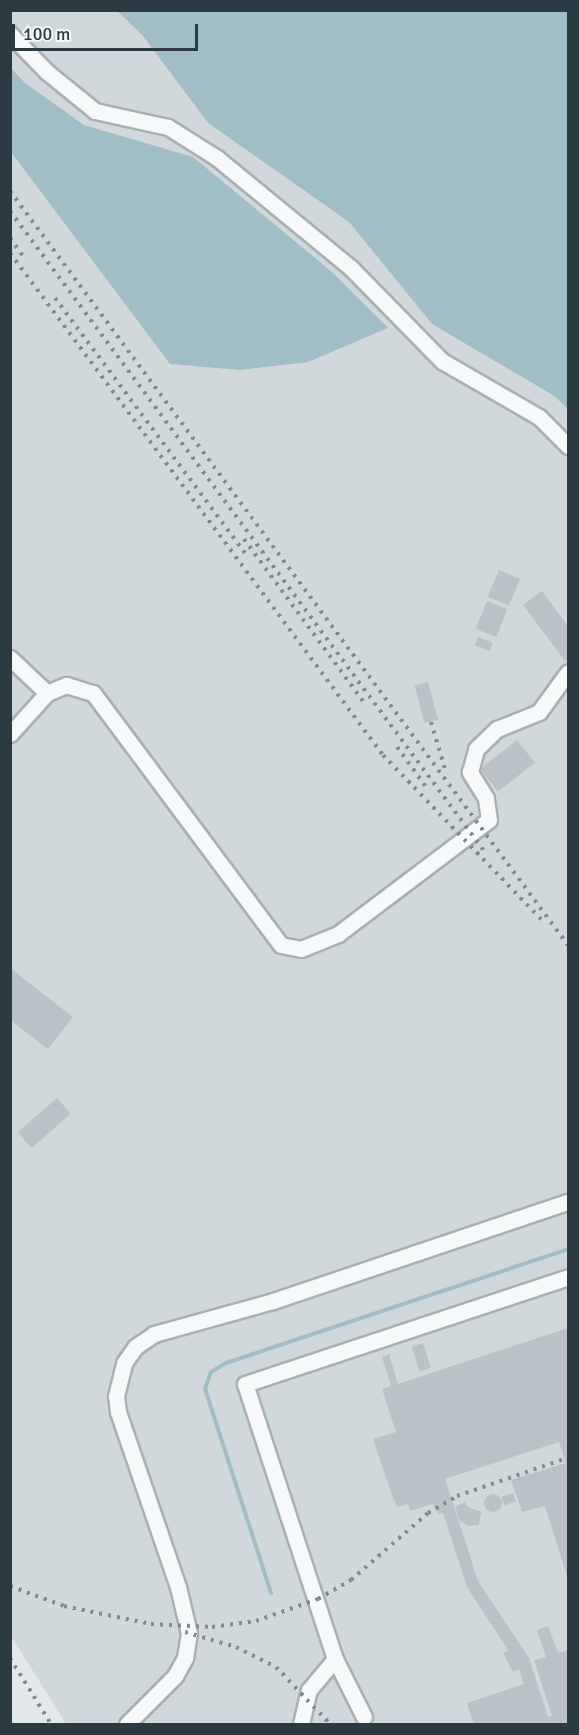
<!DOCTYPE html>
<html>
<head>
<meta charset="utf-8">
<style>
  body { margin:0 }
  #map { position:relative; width:579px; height:1735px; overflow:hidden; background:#e3e8ea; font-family:Signika,sans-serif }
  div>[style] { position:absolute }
  .built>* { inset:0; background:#d1d8dc }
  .water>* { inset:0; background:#a1bec7 }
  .stream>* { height:4px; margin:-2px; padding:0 2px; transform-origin:2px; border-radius:2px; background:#a1bec7 }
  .building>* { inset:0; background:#bbc2c7; transform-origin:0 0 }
  .round { border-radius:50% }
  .roads { filter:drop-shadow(2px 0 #a8b0b4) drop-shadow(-2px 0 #a8b0b4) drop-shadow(0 2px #a8b0b4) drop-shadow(0 -2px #a8b0b4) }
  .minor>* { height:15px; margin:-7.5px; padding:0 7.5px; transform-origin:7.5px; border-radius:7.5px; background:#f6f8f9 }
  .rail>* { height:4px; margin-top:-2px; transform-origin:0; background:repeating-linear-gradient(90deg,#7e8b93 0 3px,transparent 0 9px) }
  span { translate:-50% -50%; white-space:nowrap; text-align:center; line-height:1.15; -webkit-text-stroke:5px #f3f6f8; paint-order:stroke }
  .frame { position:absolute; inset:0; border:12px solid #2c3a41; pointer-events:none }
  .scale { position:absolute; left:12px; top:24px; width:186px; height:27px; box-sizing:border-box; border:3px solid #2c3a41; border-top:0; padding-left:8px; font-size:18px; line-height:21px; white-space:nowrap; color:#2c3a41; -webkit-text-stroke:4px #f3f6f8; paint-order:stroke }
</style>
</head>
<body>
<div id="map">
  <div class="built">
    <div style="clip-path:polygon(11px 11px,117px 11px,142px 35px,208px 123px,349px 222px,432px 324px,554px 396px,568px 409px,568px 1724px,66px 1724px,11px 1636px)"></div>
  </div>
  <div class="water">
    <div style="clip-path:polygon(117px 11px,568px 11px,568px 409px,554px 396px,432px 324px,349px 222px,208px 123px,142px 35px)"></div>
    <div style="clip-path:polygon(10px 67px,25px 83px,84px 125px,193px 157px,332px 272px,388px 328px,308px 362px,240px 370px,170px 364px,11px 152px)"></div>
  </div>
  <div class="stream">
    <div style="left:271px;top:1593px;width:214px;rotate:-107.9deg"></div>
    <div style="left:205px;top:1389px;width:18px;rotate:-71deg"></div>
    <div style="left:211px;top:1372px;width:17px;rotate:-31deg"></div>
    <div style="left:226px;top:1363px;width:360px;rotate:-18.4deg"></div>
  </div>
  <div class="building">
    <div style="left:499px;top:570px;width:23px;height:29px;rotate:23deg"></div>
    <div style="clip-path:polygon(542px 591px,568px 626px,568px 658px,565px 661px,523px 605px)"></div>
    <div style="left:487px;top:601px;width:22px;height:30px;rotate:22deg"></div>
    <div style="left:478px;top:637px;width:16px;height:9px;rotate:22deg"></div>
    <div style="left:428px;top:682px;width:39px;height:14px;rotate:75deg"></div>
    <div style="left:517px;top:740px;width:29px;height:47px;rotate:52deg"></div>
    <div style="clip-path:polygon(10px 968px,73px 1017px,48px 1049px,10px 1020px)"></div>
    <div style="left:57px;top:1098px;width:21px;height:52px;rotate:49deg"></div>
    <div style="clip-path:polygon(568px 1328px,568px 1579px,545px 1506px,522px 1512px,511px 1480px,566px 1463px,559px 1442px,445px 1479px,478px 1581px,529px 1658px,548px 1717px,552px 1716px,534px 1660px,546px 1657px,537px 1630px,548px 1626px,558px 1653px,568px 1650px,568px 1724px,474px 1724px,467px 1703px,524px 1684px,519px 1669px,513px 1672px,503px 1653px,508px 1650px,467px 1587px,443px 1513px,439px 1514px,432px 1504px,410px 1511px,408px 1504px,397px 1507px,392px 1495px,373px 1439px,396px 1432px,382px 1389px,391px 1386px,382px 1357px,389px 1354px,398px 1384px)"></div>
    <div style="left:423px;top:1343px;width:26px;height:12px;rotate:72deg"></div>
    <div style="left:513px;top:1493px;width:9px;height:12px;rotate:72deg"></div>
    <div class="round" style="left:484px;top:1494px;width:18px;height:18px"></div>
    <div style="clip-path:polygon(465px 1502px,468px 1507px,481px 1512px,479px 1525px,468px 1526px,460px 1521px,455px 1507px)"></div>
  </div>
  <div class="roads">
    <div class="minor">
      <div style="left:10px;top:34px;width:53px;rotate:45.8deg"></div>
      <div style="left:47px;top:72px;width:62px;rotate:39.1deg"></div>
      <div style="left:95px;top:111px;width:75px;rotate:12.4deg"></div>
      <div style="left:168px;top:127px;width:58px;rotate:32.3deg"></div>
      <div style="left:217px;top:158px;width:173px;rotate:39.4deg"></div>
      <div style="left:351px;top:268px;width:130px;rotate:45.6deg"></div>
      <div style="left:442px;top:361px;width:112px;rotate:30deg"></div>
      <div style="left:539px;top:417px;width:41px;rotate:45deg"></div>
      <div style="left:10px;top:658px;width:51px;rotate:43.4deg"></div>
      <div style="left:10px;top:734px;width:55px;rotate:-47.9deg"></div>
      <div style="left:47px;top:693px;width:21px;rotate:-23deg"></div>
      <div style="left:66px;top:685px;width:28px;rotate:17deg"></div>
      <div style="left:93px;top:693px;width:314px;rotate:53.3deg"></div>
      <div style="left:281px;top:945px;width:20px;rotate:11deg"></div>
      <div style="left:301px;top:949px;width:40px;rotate:-22deg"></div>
      <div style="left:338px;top:934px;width:189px;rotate:-37.1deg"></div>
      <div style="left:489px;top:820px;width:22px;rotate:-98deg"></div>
      <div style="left:486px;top:798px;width:31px;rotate:-122deg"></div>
      <div style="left:470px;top:772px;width:24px;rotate:-75deg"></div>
      <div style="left:476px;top:749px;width:29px;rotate:-44deg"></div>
      <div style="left:497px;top:729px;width:45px;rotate:-22deg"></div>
      <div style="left:539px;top:712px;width:49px;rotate:-54.1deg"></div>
      <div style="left:364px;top:1717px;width:65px;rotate:-116.6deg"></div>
      <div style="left:335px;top:1659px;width:289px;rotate:-108.1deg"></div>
      <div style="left:245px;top:1384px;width:340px;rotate:-18.3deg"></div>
      <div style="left:127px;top:1724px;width:68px;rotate:-45deg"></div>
      <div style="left:175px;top:1676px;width:21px;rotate:-61deg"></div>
      <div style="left:185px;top:1658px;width:25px;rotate:-81deg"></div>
      <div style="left:189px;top:1633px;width:47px;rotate:-103.4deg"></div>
      <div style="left:178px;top:1587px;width:185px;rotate:-108.9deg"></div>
      <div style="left:118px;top:1412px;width:16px;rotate:-97deg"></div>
      <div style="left:116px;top:1396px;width:34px;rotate:-76deg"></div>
      <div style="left:124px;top:1363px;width:19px;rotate:-55deg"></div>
      <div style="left:135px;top:1347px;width:23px;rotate:-34deg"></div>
      <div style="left:154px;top:1334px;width:123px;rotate:-15.5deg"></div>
      <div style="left:273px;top:1301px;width:311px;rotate:-18.6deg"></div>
      <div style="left:301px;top:1724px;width:35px;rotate:-77deg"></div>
      <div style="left:309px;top:1690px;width:40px;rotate:-50deg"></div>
    </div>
  </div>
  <div class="rail">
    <div style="left:10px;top:191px;width:938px;rotate:53.5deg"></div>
    <div style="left:10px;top:211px;width:801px;rotate:53.47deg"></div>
    <div style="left:10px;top:238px;width:27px;rotate:54deg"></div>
    <div style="left:10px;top:253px;width:625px;rotate:53.39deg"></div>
    <div style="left:383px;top:755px;width:228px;rotate:46.1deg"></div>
    <div style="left:55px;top:298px;width:318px;rotate:53.3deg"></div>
    <div style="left:244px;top:539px;width:201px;rotate:53.7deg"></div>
    <div style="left:431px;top:722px;width:52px;rotate:73.3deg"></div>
    <div style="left:397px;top:747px;width:54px;rotate:54deg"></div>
    <div style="left:10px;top:1586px;width:58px;rotate:20.3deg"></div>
    <div style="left:64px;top:1606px;width:89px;rotate:11.7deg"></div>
    <div style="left:151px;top:1624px;width:61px;rotate:2.8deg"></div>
    <div style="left:212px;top:1627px;width:44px;rotate:-7.8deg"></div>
    <div style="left:256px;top:1621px;width:66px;rotate:-19.5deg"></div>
    <div style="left:318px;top:1599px;width:38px;rotate:-30deg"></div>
    <div style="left:351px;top:1580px;width:102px;rotate:-41deg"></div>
    <div style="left:428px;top:1513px;width:34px;rotate:-30deg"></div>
    <div style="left:457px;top:1496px;width:113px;rotate:-19.1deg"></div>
    <div style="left:185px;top:1632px;width:53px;rotate:16.4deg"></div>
    <div style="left:236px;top:1647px;width:45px;rotate:26.6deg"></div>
    <div style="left:276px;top:1667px;width:79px;rotate:46.5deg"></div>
    <div style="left:10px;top:1658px;width:78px;rotate:58.2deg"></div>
  </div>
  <div class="frame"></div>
  <div class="scale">100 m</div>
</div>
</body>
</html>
